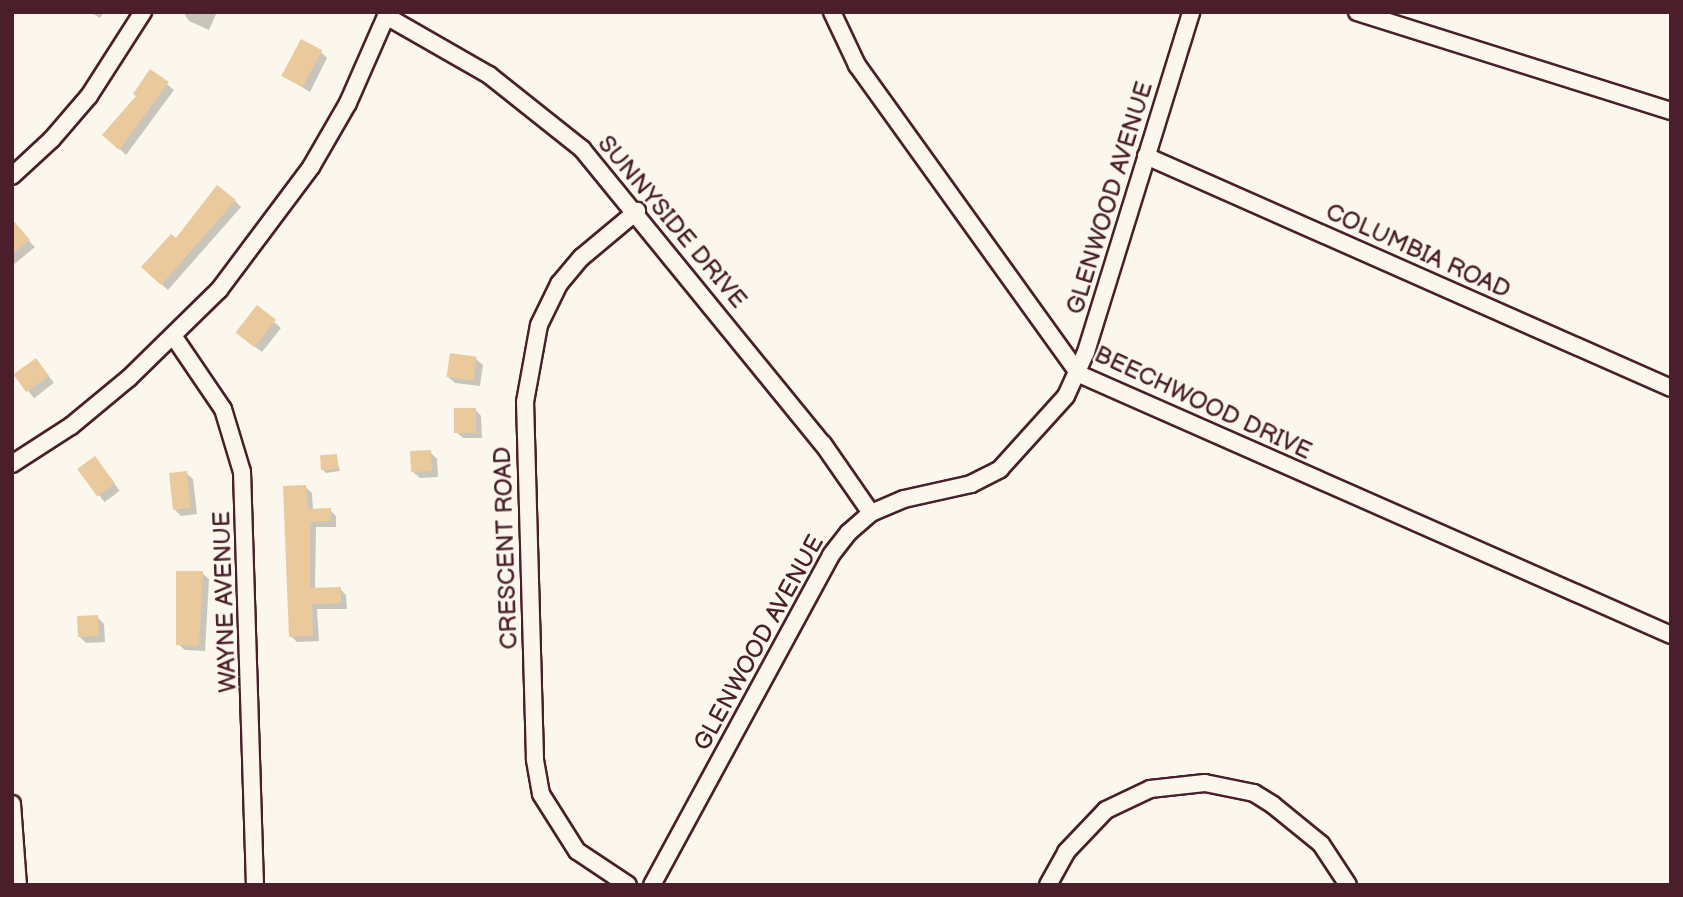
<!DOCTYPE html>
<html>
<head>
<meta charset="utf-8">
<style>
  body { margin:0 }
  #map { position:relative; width:1683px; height:897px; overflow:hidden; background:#fbf7ec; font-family:"Balsamiq Sans",sans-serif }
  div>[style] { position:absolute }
  .shadow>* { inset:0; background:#0003; transform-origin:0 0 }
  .building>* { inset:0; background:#eac99c; transform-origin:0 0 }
  .roads { filter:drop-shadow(2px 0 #4a1f2b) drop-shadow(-2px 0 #4a1f2b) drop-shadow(0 2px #4a1f2b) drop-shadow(0 -2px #4a1f2b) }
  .minor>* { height:16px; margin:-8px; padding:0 8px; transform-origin:8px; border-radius:8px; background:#fbf7ec }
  span { translate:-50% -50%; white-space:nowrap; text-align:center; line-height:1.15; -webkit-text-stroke:5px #fbf7ec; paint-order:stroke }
  .street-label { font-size:24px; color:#4a1f2b }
  .frame { position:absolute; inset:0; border:14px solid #4a1f2b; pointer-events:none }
</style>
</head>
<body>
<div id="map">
  <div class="shadow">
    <div style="clip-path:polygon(90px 12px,104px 12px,100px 18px)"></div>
    <div style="clip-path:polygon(183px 12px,217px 12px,209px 30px,189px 21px)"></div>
    <div style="clip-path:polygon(321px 52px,327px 58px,310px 92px,284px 76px)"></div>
    <div style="clip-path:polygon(151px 71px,174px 90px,126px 155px,111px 141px)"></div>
    <div style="clip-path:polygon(235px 201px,241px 207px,168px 290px,149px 273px,176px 241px)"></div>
    <div style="clip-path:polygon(12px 224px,35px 247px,12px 266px)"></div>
    <div style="clip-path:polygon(257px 307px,281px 328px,262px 352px,243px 338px)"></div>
    <div style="clip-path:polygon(476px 359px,483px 365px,480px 386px,455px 383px,448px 377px)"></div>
    <div style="left:36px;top:360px;width:29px;height:25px;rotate:52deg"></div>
    <div style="clip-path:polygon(475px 409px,481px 416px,482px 438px,463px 438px,456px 432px)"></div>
    <div style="clip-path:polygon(430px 452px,437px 459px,438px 477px,420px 478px,413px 472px)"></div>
    <div style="clip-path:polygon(336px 456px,340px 471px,326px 473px,323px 470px)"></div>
    <div style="left:95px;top:458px;width:41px;height:19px;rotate:53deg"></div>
    <div style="clip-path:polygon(186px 473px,193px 479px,197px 514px,181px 516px,175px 510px)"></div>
    <div style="clip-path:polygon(305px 487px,312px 493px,313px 511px,330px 510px,336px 516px,336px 527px,316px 527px,315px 590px,340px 589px,346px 595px,347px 609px,317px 609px,319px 641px,297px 642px,291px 636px)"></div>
    <div style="clip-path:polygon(202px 573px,209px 579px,205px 651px,185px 650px,178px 644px)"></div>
    <div style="clip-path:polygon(97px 617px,104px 624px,105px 642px,86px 643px,80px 637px)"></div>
  </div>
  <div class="building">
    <div style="left:301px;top:39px;width:24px;height:42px;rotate:28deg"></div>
    <div style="clip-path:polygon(150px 69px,169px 82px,119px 150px,102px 135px,136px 96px,133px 94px)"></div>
    <div style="clip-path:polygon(217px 185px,236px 200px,161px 285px,141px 267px,171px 234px,176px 238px)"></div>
    <div style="clip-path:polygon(12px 219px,30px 240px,12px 254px)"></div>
    <div style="left:257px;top:305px;width:24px;height:35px;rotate:38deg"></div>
    <div style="left:450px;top:353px;width:27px;height:24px;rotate:8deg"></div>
    <div style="left:36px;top:358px;width:22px;height:28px;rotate:54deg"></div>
    <div style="left:454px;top:408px;width:22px;height:25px"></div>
    <div style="left:431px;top:450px;width:21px;height:21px;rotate:87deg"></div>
    <div style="left:337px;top:454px;width:15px;height:17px;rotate:86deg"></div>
    <div style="left:95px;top:456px;width:34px;height:22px;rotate:54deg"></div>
    <div style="left:187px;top:471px;width:37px;height:18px;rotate:84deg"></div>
    <div style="clip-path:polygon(306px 485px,308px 509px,331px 508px,331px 521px,310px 522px,310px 588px,341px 587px,341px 603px,312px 604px,313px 636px,289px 637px,283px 486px)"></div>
    <div style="clip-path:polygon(176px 571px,203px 571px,199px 646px,176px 645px)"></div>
    <div style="left:98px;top:615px;width:21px;height:21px;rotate:87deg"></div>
  </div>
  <div class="roads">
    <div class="minor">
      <div style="left:832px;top:12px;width:59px;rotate:64.7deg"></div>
      <div style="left:857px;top:65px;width:380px;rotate:54.3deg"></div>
      <div style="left:1079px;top:374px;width:647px;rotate:23.79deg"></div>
      <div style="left:1357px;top:12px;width:329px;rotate:17.5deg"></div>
      <div style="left:386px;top:16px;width:119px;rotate:29.8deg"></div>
      <div style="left:489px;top:75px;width:119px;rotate:38.5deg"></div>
      <div style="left:582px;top:149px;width:381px;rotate:50.8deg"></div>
      <div style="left:823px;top:444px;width:84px;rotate:55.2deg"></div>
      <div style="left:1146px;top:156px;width:574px;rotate:23.84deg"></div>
      <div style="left:12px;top:176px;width:54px;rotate:-42.8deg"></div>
      <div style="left:52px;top:139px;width:57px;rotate:-49.3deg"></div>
      <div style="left:89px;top:96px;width:100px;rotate:-57.3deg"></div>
      <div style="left:174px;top:337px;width:87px;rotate:55.8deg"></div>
      <div style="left:223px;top:409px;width:66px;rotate:73.2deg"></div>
      <div style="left:242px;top:472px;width:413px;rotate:88.2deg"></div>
      <div style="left:12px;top:464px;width:70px;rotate:-32.8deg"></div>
      <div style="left:71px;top:426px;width:75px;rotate:-39.6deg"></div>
      <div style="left:129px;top:378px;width:126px;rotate:-44.4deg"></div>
      <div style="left:219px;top:290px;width:154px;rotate:-53.2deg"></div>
      <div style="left:311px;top:167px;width:74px;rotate:-60deg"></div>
      <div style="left:348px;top:103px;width:99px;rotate:-66.3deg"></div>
      <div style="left:12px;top:804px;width:81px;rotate:85.8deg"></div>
      <div style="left:628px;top:885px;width:61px;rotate:-146.3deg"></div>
      <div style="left:577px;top:851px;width:67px;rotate:-122.3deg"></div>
      <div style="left:541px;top:794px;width:36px;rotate:-100deg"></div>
      <div style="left:535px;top:759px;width:357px;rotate:-91.6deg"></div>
      <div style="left:525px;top:402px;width:78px;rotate:-79.7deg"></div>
      <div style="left:539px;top:325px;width:46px;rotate:-64deg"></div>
      <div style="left:559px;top:284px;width:35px;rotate:-50deg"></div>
      <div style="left:582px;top:257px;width:72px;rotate:-39.9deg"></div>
      <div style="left:652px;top:885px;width:375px;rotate:-61.5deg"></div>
      <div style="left:831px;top:555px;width:28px;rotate:-52deg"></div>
      <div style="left:848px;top:533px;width:30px;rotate:-41deg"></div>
      <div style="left:871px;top:513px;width:36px;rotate:-23deg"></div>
      <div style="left:904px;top:499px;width:69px;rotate:-12.6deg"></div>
      <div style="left:971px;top:484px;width:33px;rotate:-27deg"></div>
      <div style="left:1000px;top:469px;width:98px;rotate:-47.9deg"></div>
      <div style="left:1066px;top:396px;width:48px;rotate:-65.6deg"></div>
      <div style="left:1086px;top:352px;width:356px;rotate:-72.8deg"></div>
      <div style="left:1048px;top:885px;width:38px;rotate:-61deg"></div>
      <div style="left:1066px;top:852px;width:58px;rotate:-46.4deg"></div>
      <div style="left:1106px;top:810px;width:49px;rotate:-25.5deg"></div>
      <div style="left:1150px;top:789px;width:55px;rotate:-6.2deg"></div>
      <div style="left:1205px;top:783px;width:50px;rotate:11.5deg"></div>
      <div style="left:1254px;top:793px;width:22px;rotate:32deg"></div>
      <div style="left:1273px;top:805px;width:62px;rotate:39.1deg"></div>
      <div style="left:1321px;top:844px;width:49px;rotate:56.6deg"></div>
    </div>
  </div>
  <div class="street-label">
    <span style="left:1110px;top:198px;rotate:-73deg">GLENWOOD AVENUE</span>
    <span style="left:672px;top:222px;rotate:50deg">SUNNYSIDE DRIVE</span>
    <span style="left:1418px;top:251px;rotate:24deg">COLUMBIA ROAD</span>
    <span style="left:1203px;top:403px;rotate:25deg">BEECHWOOD DRIVE</span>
    <span style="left:506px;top:548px;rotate:-92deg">CRESCENT ROAD</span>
    <span style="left:225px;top:602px;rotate:-92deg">WAYNE AVENUE</span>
    <span style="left:759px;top:643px;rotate:-61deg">GLENWOOD AVENUE</span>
  </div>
  <div class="frame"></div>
</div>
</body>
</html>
